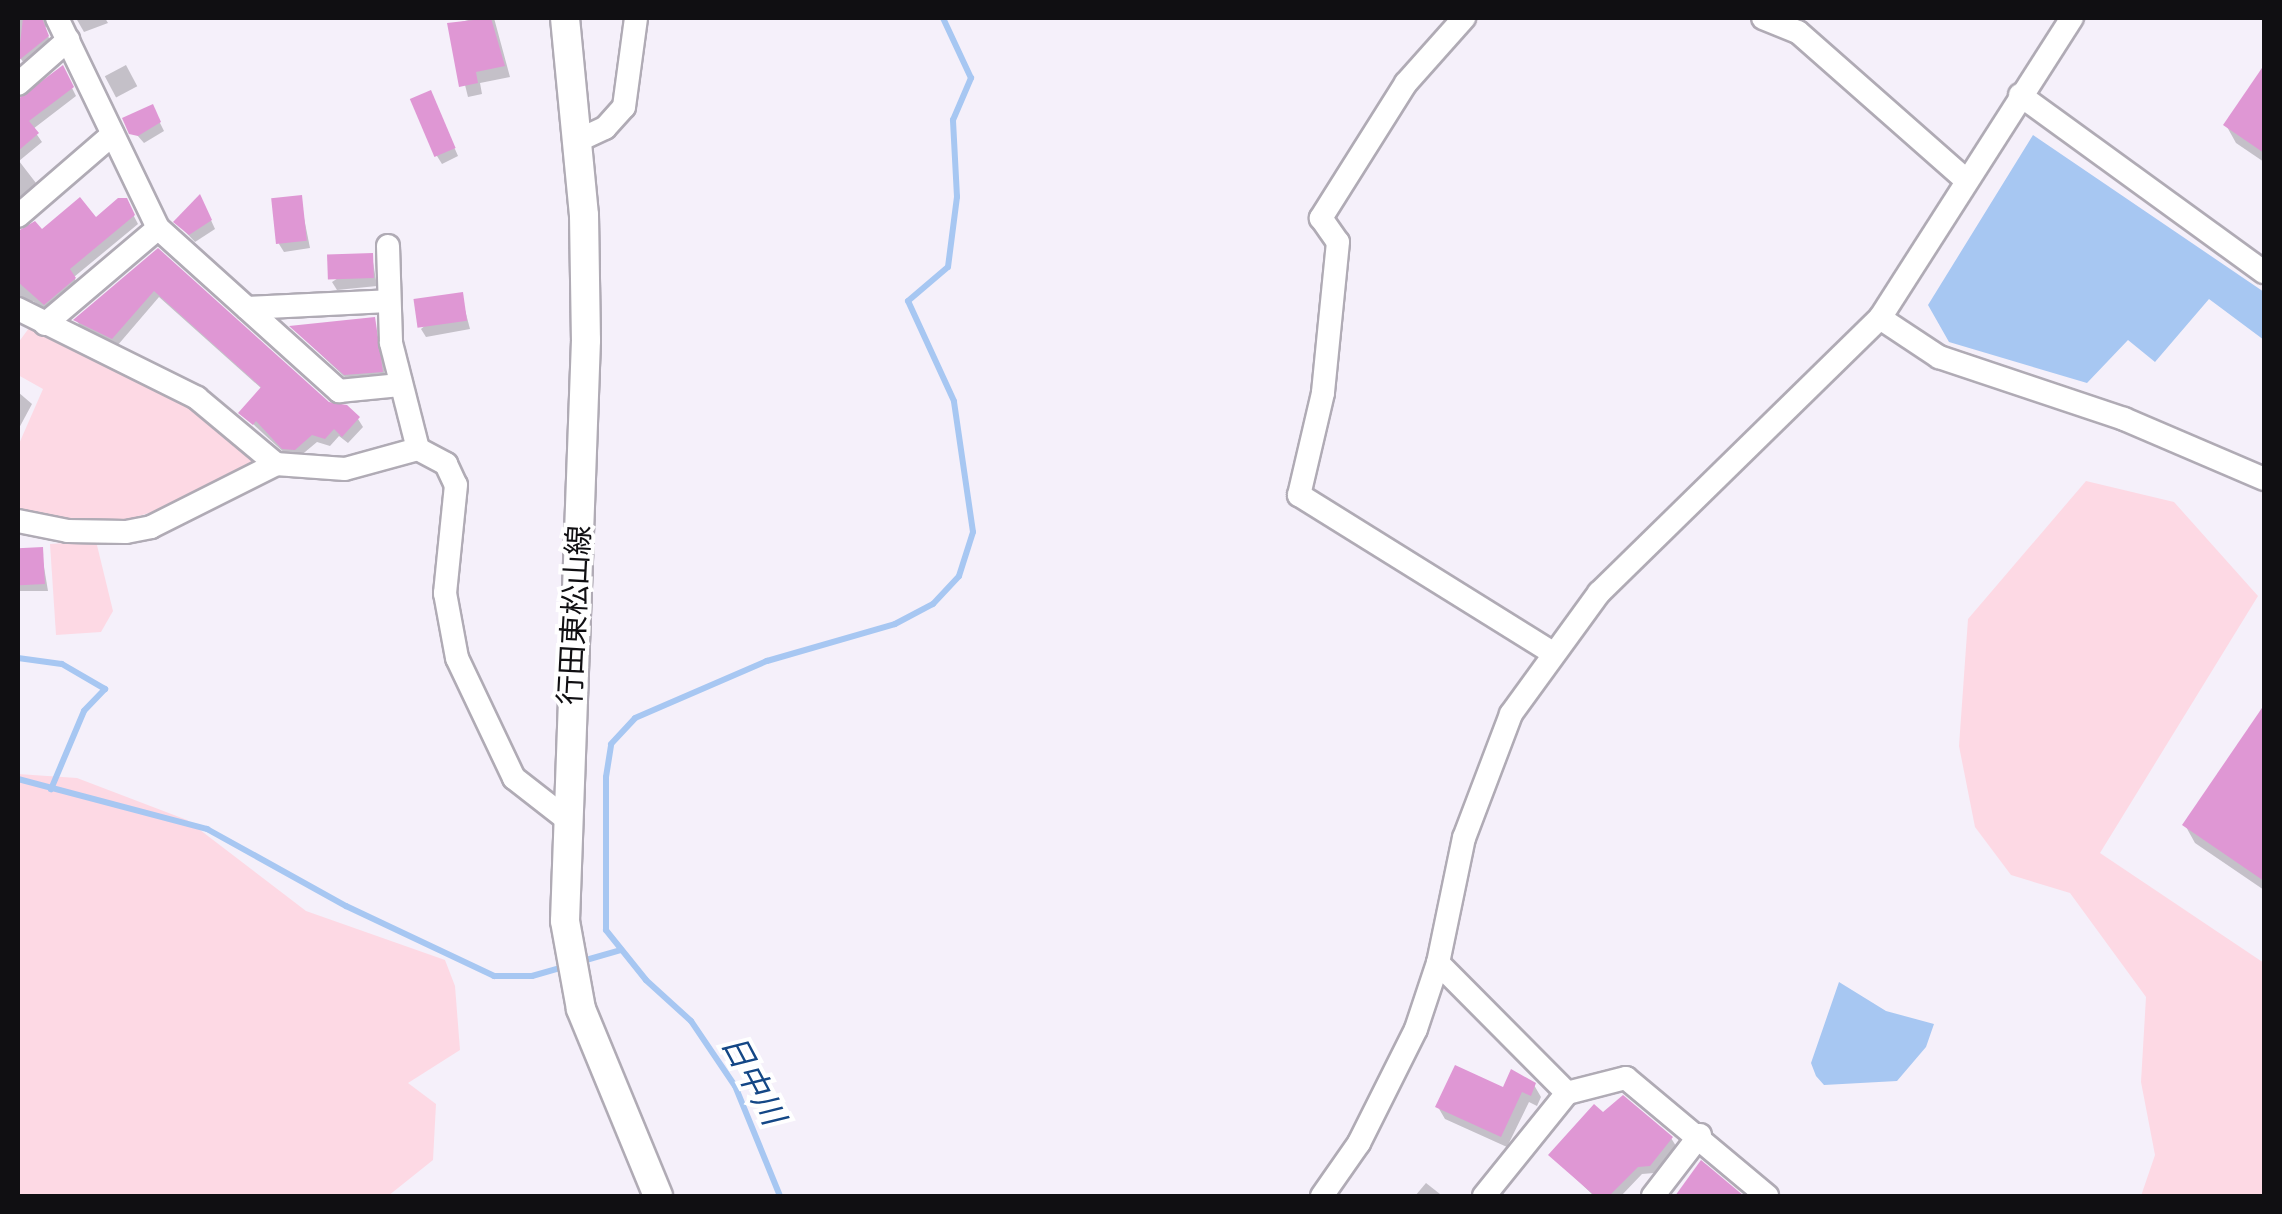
<!DOCTYPE html>
<html>
<head>
<meta charset="utf-8">
<style>
  body { margin:0 }
  #map { position:relative; width:2282px; height:1214px; overflow:hidden; background:#f5f0fa; font-family:Merriweather,"Noto Sans JP",serif }
  div>[style] { position:absolute }
  .green>* { inset:0; background:#fdd9e4 }
  .water>* { inset:0; background:#a7c7f2 }
  .shadow>* { inset:0; background:#0003; transform-origin:0 0 }
  .stream>* { height:6px; margin:-3px; padding:0 3px; transform-origin:3px; border-radius:3px; background:#a7c7f2 }
  .building>* { inset:0; background:#df97d4; transform-origin:0 0 }
  .roads { filter:drop-shadow(2px 0 #b0abb5) drop-shadow(-2px 0 #b0abb5) drop-shadow(0 2px #b0abb5) drop-shadow(0 -2px #b0abb5) }
  .minor>* { height:22px; margin:-11px; padding:0 11px; transform-origin:11px; border-radius:11px; background:#fff }
  .major>* { height:28px; margin:-14px; padding:0 14px; transform-origin:14px; border-radius:14px; background:#fff }
  span { translate:-50% -50%; white-space:nowrap; text-align:center; line-height:1.15; -webkit-text-stroke:8px #fff; paint-order:stroke }
  .street-label { font-size:30px; color:#100f12 }
  .water-label { font-size:32px; color:#144786; font-style:italic }
  .frame { position:absolute; inset:0; border:20px solid #100f12; pointer-events:none }
</style>
</head>
<body>
<div id="map">
  <div class="green">
    <div style="clip-path:polygon(29px 328px,186px 401px,257px 461px,177px 504px,133px 518px,76px 525px,18px 510px,18px 446px,43px 389px,18px 375px,18px 343px)"></div>
    <div style="clip-path:polygon(2086px 481px,2174px 502px,2258px 596px,2100px 853px,2264px 963px,2264px 1196px,2141px 1196px,2155px 1155px,2141px 1082px,2146px 997px,2070px 893px,2011px 875px,1975px 827px,1959px 746px,1968px 619px)"></div>
    <div style="clip-path:polygon(96px 541px,113px 611px,101px 632px,56px 635px,50px 544px)"></div>
    <div style="clip-path:polygon(18px 774px,77px 778px,187px 820px,306px 911px,445px 960px,455px 986px,460px 1050px,408px 1083px,436px 1104px,433px 1160px,388px 1196px,18px 1196px)"></div>
  </div>
  <div class="water">
    <div style="clip-path:polygon(2033px 135px,2264px 292px,2264px 340px,2209px 299px,2155px 362px,2128px 340px,2087px 383px,1949px 342px,1928px 305px)"></div>
    <div style="clip-path:polygon(1839px 982px,1886px 1011px,1934px 1024px,1926px 1047px,1897px 1081px,1824px 1085px,1816px 1076px,1811px 1063px)"></div>
  </div>
  <div class="shadow">
    <div style="clip-path:polygon(18px 18px,51px 18px,45px 28px,52px 46px,26px 66px,18px 55px)"></div>
    <div style="clip-path:polygon(76px 18px,105px 18px,108px 23px,84px 32px)"></div>
    <div style="clip-path:polygon(476px 18px,494px 18px,510px 77px,480px 83px,482px 94px,468px 97px,450px 25px)"></div>
    <div style="left:126px;top:65px;width:24px;height:24px;rotate:62deg"></div>
    <div style="clip-path:polygon(62px 68px,76px 96px,33px 129px,42px 142px,19px 161px,36px 183px,18px 202px,18px 103px)"></div>
    <div style="clip-path:polygon(2264px 69px,2264px 162px,2236px 143px,2226px 125px)"></div>
    <div style="clip-path:polygon(434px 101px,458px 156px,442px 164px,437px 156px)"></div>
    <div style="clip-path:polygon(156px 115px,164px 131px,144px 143px,130px 127px)"></div>
    <div style="clip-path:polygon(300px 198px,310px 248px,284px 252px,279px 244px)"></div>
    <div style="clip-path:polygon(126px 201px,138px 224px,74px 277px,79px 287px,49px 312px,33px 301px,18px 306px,18px 232px,35px 224px,42px 233px,96px 221px)"></div>
    <div style="clip-path:polygon(204px 205px,215px 229px,195px 242px,176px 222px)"></div>
    <div style="clip-path:polygon(158px 251px,328px 404px,358px 419px,363px 427px,348px 443px,339px 436px,330px 446px,317px 442px,299px 457px,289px 457px,241px 413px,262px 389px,159px 297px,117px 346px,81px 327px,76px 320px)"></div>
    <div style="clip-path:polygon(372px 256px,377px 286px,337px 290px,332px 282px)"></div>
    <div style="clip-path:polygon(461px 295px,470px 329px,426px 337px,421px 329px)"></div>
    <div style="clip-path:polygon(374px 319px,386px 379px,351px 383px,293px 328px)"></div>
    <div style="clip-path:polygon(18px 392px,32px 404px,18px 430px)"></div>
    <div style="clip-path:polygon(41px 549px,48px 591px,18px 591px,18px 550px)"></div>
    <div style="clip-path:polygon(2264px 710px,2264px 890px,2195px 843px,2185px 825px)"></div>
    <div style="clip-path:polygon(1534px 1085px,1541px 1097px,1537px 1106px,1529px 1102px,1507px 1147px,1445px 1119px,1438px 1107px)"></div>
    <div style="clip-path:polygon(1603px 1115px,1671px 1138px,1676px 1146px,1654px 1173px,1642px 1174px,1621px 1196px,1594px 1196px,1551px 1155px)"></div>
    <div style="clip-path:polygon(1426px 1183px,1440px 1194px,1442px 1196px,1415px 1196px)"></div>
  </div>
  <div class="stream">
    <div style="left:18px;top:658px;width:44px;rotate:7.8deg"></div>
    <div style="left:62px;top:664px;width:50px;rotate:30.2deg"></div>
    <div style="left:105px;top:689px;width:30px;rotate:134deg"></div>
    <div style="left:84px;top:711px;width:85px;rotate:112.9deg"></div>
    <div style="left:18px;top:779px;width:196px;rotate:14.8deg"></div>
    <div style="left:207px;top:829px;width:159px;rotate:29deg"></div>
    <div style="left:346px;top:906px;width:164px;rotate:25.3deg"></div>
    <div style="left:494px;top:976px;width:38px"></div>
    <div style="left:532px;top:976px;width:36px;rotate:-16deg"></div>
    <div style="left:579px;top:962px;width:44px;rotate:-15.9deg"></div>
    <div style="left:780px;top:1196px;width:119px;rotate:-112.2deg"></div>
    <div style="left:735px;top:1086px;width:78px;rotate:-124.1deg"></div>
    <div style="left:691px;top:1021px;width:61px;rotate:-137.7deg"></div>
    <div style="left:646px;top:980px;width:64px;rotate:-128.7deg"></div>
    <div style="left:606px;top:930px;width:153px;rotate:-90deg"></div>
    <div style="left:606px;top:777px;width:33px;rotate:-81deg"></div>
    <div style="left:611px;top:744px;width:35px;rotate:-47deg"></div>
    <div style="left:635px;top:718px;width:144px;rotate:-23.4deg"></div>
    <div style="left:767px;top:661px;width:133px;rotate:-16.1deg"></div>
    <div style="left:895px;top:624px;width:43px;rotate:-27.8deg"></div>
    <div style="left:933px;top:604px;width:38px;rotate:-47deg"></div>
    <div style="left:959px;top:576px;width:46px;rotate:-72.3deg"></div>
    <div style="left:973px;top:532px;width:132px;rotate:-98.3deg"></div>
    <div style="left:954px;top:401px;width:110px;rotate:-114.7deg"></div>
    <div style="left:908px;top:301px;width:52px;rotate:-40.4deg"></div>
    <div style="left:948px;top:267px;width:71px;rotate:-82.7deg"></div>
    <div style="left:957px;top:197px;width:77px;rotate:-93deg"></div>
    <div style="left:953px;top:120px;width:46px;rotate:-66.8deg"></div>
    <div style="left:971px;top:78px;width:66px;rotate:-115deg"></div>
  </div>
  <div class="building">
    <div style="clip-path:polygon(23px 18px,42px 18px,49px 36px,18px 61px)"></div>
    <div style="clip-path:polygon(491px 18px,505px 66px,476px 72px,478px 83px,459px 87px,447px 23px)"></div>
    <div style="clip-path:polygon(63px 65px,74px 87px,29px 121px,39px 133px,18px 151px,18px 99px)"></div>
    <div style="clip-path:polygon(2264px 65px,2264px 153px,2223px 125px)"></div>
    <div style="left:431px;top:90px;width:63px;height:23px;rotate:67deg"></div>
    <div style="clip-path:polygon(153px 104px,161px 122px,138px 136px,129px 134px,122px 118px)"></div>
    <div style="clip-path:polygon(200px 194px,212px 220px,189px 235px,173px 222px)"></div>
    <div style="left:302px;top:195px;width:46px;height:31px;rotate:84deg"></div>
    <div style="clip-path:polygon(80px 197px,96px 217px,118px 198px,127px 198px,135px 215px,70px 269px,76px 278px,44px 305px,18px 282px,18px 231px,35px 221px,42px 229px)"></div>
    <div style="clip-path:polygon(158px 248px,329px 402px,347px 405px,360px 417px,342px 437px,334px 429px,325px 439px,312px 435px,295px 450px,282px 449px,256px 421px,253px 425px,238px 413px,261px 387px,154px 291px,112px 339px,73px 320px)"></div>
    <div style="left:373px;top:253px;width:25px;height:46px;rotate:88deg"></div>
    <div style="left:463px;top:292px;width:29px;height:50px;rotate:82deg"></div>
    <div style="clip-path:polygon(375px 317px,383px 372px,344px 375px,289px 326px)"></div>
    <div style="left:43px;top:547px;width:37px;height:25px;rotate:87deg"></div>
    <div style="clip-path:polygon(2264px 705px,2264px 881px,2182px 825px)"></div>
    <div style="clip-path:polygon(1455px 1065px,1503px 1087px,1511px 1069px,1536px 1083px,1531px 1096px,1522px 1092px,1501px 1137px,1435px 1107px)"></div>
    <div style="clip-path:polygon(1623px 1095px,1673px 1137px,1650px 1166px,1638px 1167px,1609px 1196px,1595px 1196px,1548px 1155px,1594px 1104px,1603px 1112px)"></div>
    <div style="clip-path:polygon(1701px 1160px,1744px 1196px,1675px 1196px)"></div>
  </div>
  <div class="roads">
    <div class="minor">
      <div style="left:57px;top:18px;width:233px;rotate:64.3deg"></div>
      <div style="left:158px;top:228px;width:244px;rotate:42deg"></div>
      <div style="left:339px;top:391px;width:61px;rotate:-5.6deg"></div>
      <div style="left:1464px;top:18px;width:87px;rotate:131.7deg"></div>
      <div style="left:1406px;top:83px;width:160px;rotate:122.2deg"></div>
      <div style="left:1321px;top:218px;width:29px;rotate:55deg"></div>
      <div style="left:1338px;top:242px;width:152px;rotate:95.7deg"></div>
      <div style="left:1323px;top:393px;width:105px;rotate:103.2deg"></div>
      <div style="left:1299px;top:495px;width:297px;rotate:31.9deg"></div>
      <div style="left:1763px;top:18px;width:38px;rotate:22deg"></div>
      <div style="left:1798px;top:32px;width:225px;rotate:41.4deg"></div>
      <div style="left:18px;top:84px;width:67px;rotate:-41.3deg"></div>
      <div style="left:2020px;top:95px;width:301px;rotate:36deg"></div>
      <div style="left:579px;top:140px;width:29px;rotate:-25deg"></div>
      <div style="left:605px;top:128px;width:28px;rotate:-48deg"></div>
      <div style="left:624px;top:107px;width:90px;rotate:-82.3deg"></div>
      <div style="left:18px;top:216px;width:125px;rotate:-40.8deg"></div>
      <div style="left:388px;top:246px;width:97px;rotate:88.2deg"></div>
      <div style="left:391px;top:343px;width:109px;rotate:75.7deg"></div>
      <div style="left:247px;top:308px;width:141px;rotate:-2.8deg"></div>
      <div style="left:18px;top:309px;width:200px;rotate:26.4deg"></div>
      <div style="left:197px;top:398px;width:103px;rotate:39.9deg"></div>
      <div style="left:1880px;top:318px;width:71px;rotate:33.5deg"></div>
      <div style="left:1939px;top:357px;width:195px;rotate:18.5deg"></div>
      <div style="left:2124px;top:419px;width:152px;rotate:23.2deg"></div>
      <div style="left:45px;top:324px;width:148px;rotate:-40.3deg"></div>
      <div style="left:18px;top:521px;width:51px;rotate:11.3deg"></div>
      <div style="left:68px;top:531px;width:58px;rotate:1deg"></div>
      <div style="left:126px;top:532px;width:25px;rotate:-11deg"></div>
      <div style="left:151px;top:527px;width:140px;rotate:-26.7deg"></div>
      <div style="left:276px;top:464px;width:69px;rotate:4.1deg"></div>
      <div style="left:345px;top:469px;width:76px;rotate:-15.3deg"></div>
      <div style="left:418px;top:449px;width:32px;rotate:28deg"></div>
      <div style="left:446px;top:464px;width:23px;rotate:65deg"></div>
      <div style="left:456px;top:485px;width:109px;rotate:95.8deg"></div>
      <div style="left:445px;top:593px;width:66px;rotate:79.5deg"></div>
      <div style="left:457px;top:658px;width:133px;rotate:64.6deg"></div>
      <div style="left:514px;top:778px;width:63px;rotate:38deg"></div>
      <div style="left:1438px;top:963px;width:183px;rotate:45.2deg"></div>
      <div style="left:1567px;top:1093px;width:61px;rotate:-14.3deg"></div>
      <div style="left:1626px;top:1078px;width:184px;rotate:39.9deg"></div>
      <div style="left:1322px;top:1196px;width:65px;rotate:-55.1deg"></div>
      <div style="left:1359px;top:1143px;width:127px;rotate:-63.4deg"></div>
      <div style="left:1416px;top:1029px;width:70px;rotate:-71.6deg"></div>
      <div style="left:1438px;top:963px;width:128px;rotate:-78.3deg"></div>
      <div style="left:1464px;top:838px;width:133px;rotate:-69.2deg"></div>
      <div style="left:1511px;top:714px;width:150px;rotate:-54deg"></div>
      <div style="left:1599px;top:593px;width:393px;rotate:-44.4deg"></div>
      <div style="left:1880px;top:318px;width:356px;rotate:-57.4deg"></div>
      <div style="left:1484px;top:1196px;width:132px;rotate:-51.1deg"></div>
      <div style="left:1653px;top:1196px;width:77px;rotate:-52.4deg"></div>
    </div>
    <div class="major">
      <div style="left:565px;top:18px;width:198px;rotate:84.5deg"></div>
      <div style="left:584px;top:215px;width:125px;rotate:89.1deg"></div>
      <div style="left:586px;top:340px;width:581px;rotate:92.07deg"></div>
      <div style="left:565px;top:921px;width:89px;rotate:79.7deg"></div>
      <div style="left:581px;top:1009px;width:202px;rotate:67.6deg"></div>
    </div>
  </div>
  <div class="street-label">
    <span style="left:574px;top:615px;rotate:-87deg">行田東松山線</span>
  </div>
  <div class="water-label">
    <span style="left:753px;top:1080px;rotate:62deg">日中川</span>
  </div>
  <div class="frame"></div>
</div>
</body>
</html>
